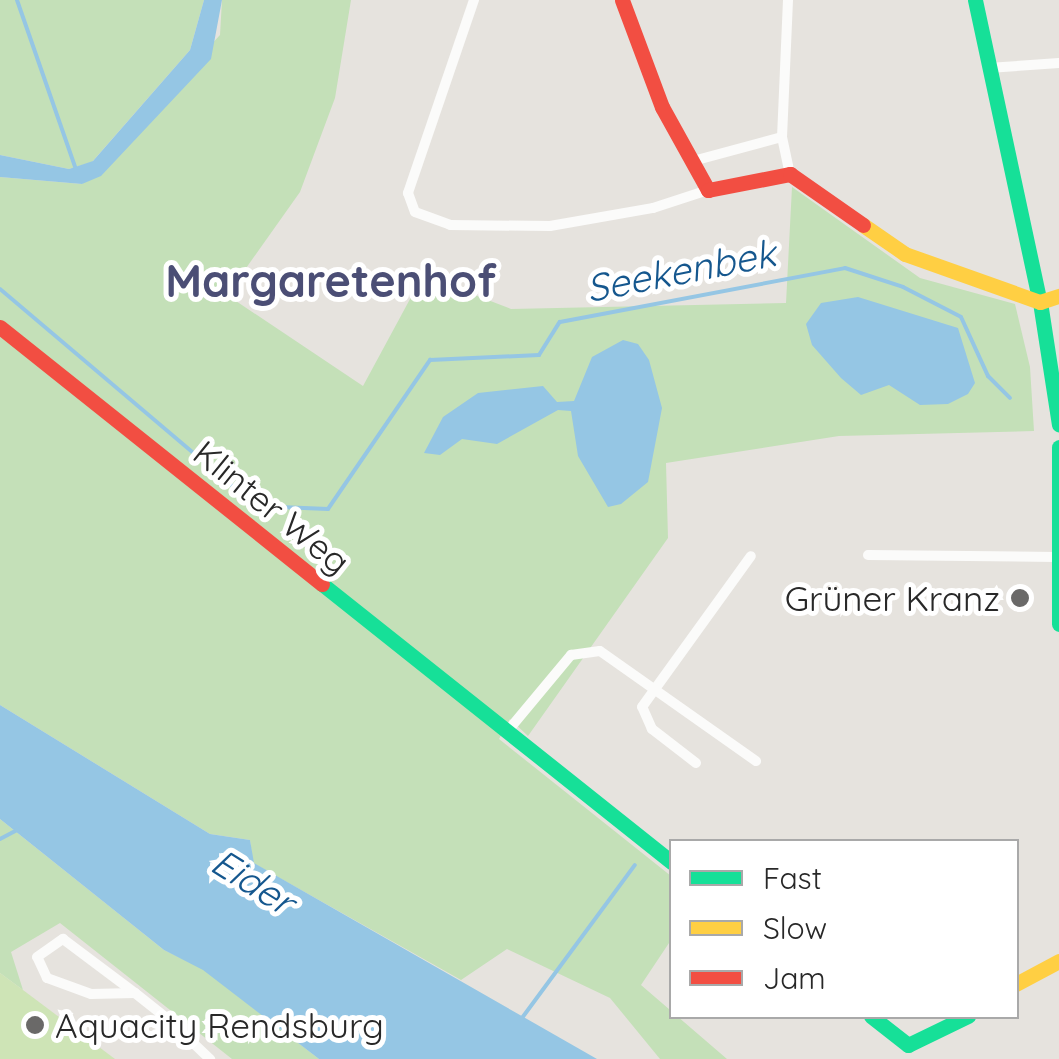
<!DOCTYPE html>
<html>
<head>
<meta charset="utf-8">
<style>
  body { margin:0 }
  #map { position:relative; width:1059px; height:1059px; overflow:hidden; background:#e6e3de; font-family:Quicksand,sans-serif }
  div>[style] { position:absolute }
  .green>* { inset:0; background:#c4e0b8 }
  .pitch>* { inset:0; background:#cee4b6 }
  .water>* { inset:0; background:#95c6e4 }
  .stream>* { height:4px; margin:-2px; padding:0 2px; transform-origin:2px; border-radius:2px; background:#95c6e4 }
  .street>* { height:10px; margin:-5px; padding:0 5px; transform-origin:5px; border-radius:5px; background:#fbfbfa }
  .fast>* { height:15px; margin:-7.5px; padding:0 7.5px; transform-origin:7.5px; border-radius:7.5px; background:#16e098 }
  .slow>* { height:15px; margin:-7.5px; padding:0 7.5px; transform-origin:7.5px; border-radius:7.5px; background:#ffcf43 }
  .jam>* { height:15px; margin:-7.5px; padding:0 7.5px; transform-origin:7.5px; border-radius:7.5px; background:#f24e42 }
  .dots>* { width:28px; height:28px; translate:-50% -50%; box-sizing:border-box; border:5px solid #fff; border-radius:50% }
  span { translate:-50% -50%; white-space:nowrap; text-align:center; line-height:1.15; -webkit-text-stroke:10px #fff; paint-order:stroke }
  .street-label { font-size:35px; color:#282828 }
  .poi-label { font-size:35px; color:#282828 }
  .right { translate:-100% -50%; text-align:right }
  .left { translate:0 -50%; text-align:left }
  .water-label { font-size:38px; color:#15578e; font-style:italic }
  .district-label { font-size:45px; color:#4b4e75; font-weight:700 }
  .legend { position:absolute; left:669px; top:839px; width:350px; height:180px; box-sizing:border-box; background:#fff; border:2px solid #a9a9a9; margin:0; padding:12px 18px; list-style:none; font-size:30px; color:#282828 }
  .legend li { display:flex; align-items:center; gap:20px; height:50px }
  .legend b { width:50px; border:2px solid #a9a9a9 }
</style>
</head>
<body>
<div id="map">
  <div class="green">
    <div style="clip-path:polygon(0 0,204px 0,190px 50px,92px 162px,69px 169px,0 155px)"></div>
    <div style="clip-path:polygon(222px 0,351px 0,335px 98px,300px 192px,227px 295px,363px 386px,423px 275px,511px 309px,786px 303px,792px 187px,920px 278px,1015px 304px,1030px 367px,1034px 431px,839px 436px,666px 463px,668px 538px,528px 736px,510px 719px,499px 739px,671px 876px,671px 940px,641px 985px,727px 1059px,660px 1059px,610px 998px,507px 949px,461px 980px,253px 863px,250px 840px,210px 834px,0 705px,0 177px,82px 184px,220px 35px)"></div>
    <div style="clip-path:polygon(0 819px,164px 950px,203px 969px,319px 1059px,232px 1059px,60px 923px,11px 952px,23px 990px,0 973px)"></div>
  </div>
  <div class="pitch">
    <div style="clip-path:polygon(0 973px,23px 990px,115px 1059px,0 1059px)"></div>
  </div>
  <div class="water">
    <div style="clip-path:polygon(204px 0,222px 0,211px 59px,101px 176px,82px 184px,0 177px,0 155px,69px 169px,93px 161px,190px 50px)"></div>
    <div style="clip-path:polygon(858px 297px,958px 328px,975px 383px,968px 394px,948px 404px,920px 405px,889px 385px,861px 395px,841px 378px,812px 345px,806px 324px,821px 303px)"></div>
    <div style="clip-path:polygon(623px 340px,638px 344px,649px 360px,662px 408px,648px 482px,621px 504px,608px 507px,578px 456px,571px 411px,558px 410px,497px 444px,462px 439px,440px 455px,424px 453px,443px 417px,478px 393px,543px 386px,557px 402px,574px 401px,592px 357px)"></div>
    <div style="clip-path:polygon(0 705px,210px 834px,250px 840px,254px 863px,597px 1059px,319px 1059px,203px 970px,164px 950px,0 819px)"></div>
  </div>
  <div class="stream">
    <div style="left:17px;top:0;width:179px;rotate:70.8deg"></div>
    <div style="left:0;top:289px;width:336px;rotate:40.3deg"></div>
    <div style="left:256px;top:506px;width:72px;rotate:2.4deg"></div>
    <div style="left:328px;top:509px;width:181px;rotate:-55.6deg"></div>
    <div style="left:430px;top:360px;width:109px;rotate:-2.6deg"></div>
    <div style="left:539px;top:355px;width:39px;rotate:-58deg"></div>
    <div style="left:560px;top:322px;width:290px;rotate:-10.7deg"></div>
    <div style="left:845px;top:268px;width:61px;rotate:18.1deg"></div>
    <div style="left:903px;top:287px;width:65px;rotate:27.3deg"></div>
    <div style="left:961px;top:317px;width:65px;rotate:65.4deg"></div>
    <div style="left:988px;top:376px;width:31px;rotate:45deg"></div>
    <div style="left:0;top:839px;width:21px;rotate:-28deg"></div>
    <div style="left:522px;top:1018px;width:190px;rotate:-53.6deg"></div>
  </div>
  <div class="street">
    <div style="left:474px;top:0;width:204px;rotate:108.9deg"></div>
    <div style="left:408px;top:193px;width:20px;rotate:70deg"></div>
    <div style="left:415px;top:212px;width:37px;rotate:20deg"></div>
    <div style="left:450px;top:225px;width:100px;rotate:0.6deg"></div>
    <div style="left:550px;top:226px;width:105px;rotate:-9.9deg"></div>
    <div style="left:653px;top:208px;width:58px;rotate:-18.1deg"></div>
    <div style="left:788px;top:0;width:137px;rotate:92.5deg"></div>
    <div style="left:782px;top:137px;width:38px;rotate:78deg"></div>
    <div style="left:988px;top:68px;width:71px;rotate:-4deg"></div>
    <div style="left:693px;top:161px;width:92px;rotate:-15.1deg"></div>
    <div style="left:868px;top:555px;width:188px;rotate:0.6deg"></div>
    <div style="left:506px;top:733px;width:102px;rotate:-50.2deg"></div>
    <div style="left:571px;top:655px;width:29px;rotate:-8deg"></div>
    <div style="left:600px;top:651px;width:191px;rotate:35.2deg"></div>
    <div style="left:696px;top:763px;width:56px;rotate:-142.3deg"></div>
    <div style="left:652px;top:729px;width:24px;rotate:-114deg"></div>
    <div style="left:642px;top:707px;width:186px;rotate:-54.2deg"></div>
    <div style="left:135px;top:993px;width:44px;rotate:178.7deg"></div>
    <div style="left:91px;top:994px;width:47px;rotate:-160deg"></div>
    <div style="left:47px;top:978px;width:23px;rotate:-115deg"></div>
    <div style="left:37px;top:957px;width:32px;rotate:-35deg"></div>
    <div style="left:63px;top:939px;width:90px;rotate:36.9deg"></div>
    <div style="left:135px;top:993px;width:43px;rotate:38.5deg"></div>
    <div style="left:169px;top:1020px;width:57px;rotate:43.6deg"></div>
  </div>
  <div class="fast">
    <div style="left:975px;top:0;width:309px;rotate:77.9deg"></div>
    <div style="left:1040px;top:302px;width:124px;rotate:81.2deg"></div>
    <div style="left:1059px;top:447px;width:177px;rotate:90deg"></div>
    <div style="left:322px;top:584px;width:447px;rotate:38.5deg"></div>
    <div style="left:871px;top:1016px;width:47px;rotate:38.1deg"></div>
    <div style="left:908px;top:1045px;width:67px;rotate:-25.8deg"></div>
  </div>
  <div class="slow">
    <div style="left:863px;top:225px;width:51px;rotate:34.6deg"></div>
    <div style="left:905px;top:254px;width:143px;rotate:19.6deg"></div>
    <div style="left:1040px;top:302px;width:20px;rotate:-18deg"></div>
    <div style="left:1016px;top:984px;width:49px;rotate:-28.1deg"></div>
  </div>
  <div class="jam">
    <div style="left:622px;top:0;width:114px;rotate:69.5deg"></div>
    <div style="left:662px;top:107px;width:95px;rotate:61deg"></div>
    <div style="left:708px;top:190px;width:84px;rotate:-11deg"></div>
    <div style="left:790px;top:174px;width:89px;rotate:34.9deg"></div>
    <div style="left:0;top:327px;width:412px;rotate:38.6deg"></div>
  </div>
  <div class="dots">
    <div style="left:1020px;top:598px;background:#6a6968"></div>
    <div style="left:35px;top:1025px;background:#6a6968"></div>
  </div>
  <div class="street-label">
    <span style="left:272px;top:507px;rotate:39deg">Klinter Weg</span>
  </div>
  <div class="poi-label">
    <span class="right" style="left:1000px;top:598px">Grüner Kranz</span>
    <span class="left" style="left:55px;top:1025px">Aquacity Rendsburg</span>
  </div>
  <div class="water-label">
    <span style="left:681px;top:271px;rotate:-11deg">Seekenbek</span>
    <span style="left:253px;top:882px;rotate:32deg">Eider</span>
  </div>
  <div class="district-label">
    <span style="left:331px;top:281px">Margaretenhof</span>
  </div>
  <ul class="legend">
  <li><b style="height:12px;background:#16e098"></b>Fast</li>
  <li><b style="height:12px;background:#ffcf43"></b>Slow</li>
  <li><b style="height:12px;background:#f24e42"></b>Jam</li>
  </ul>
</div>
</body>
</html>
